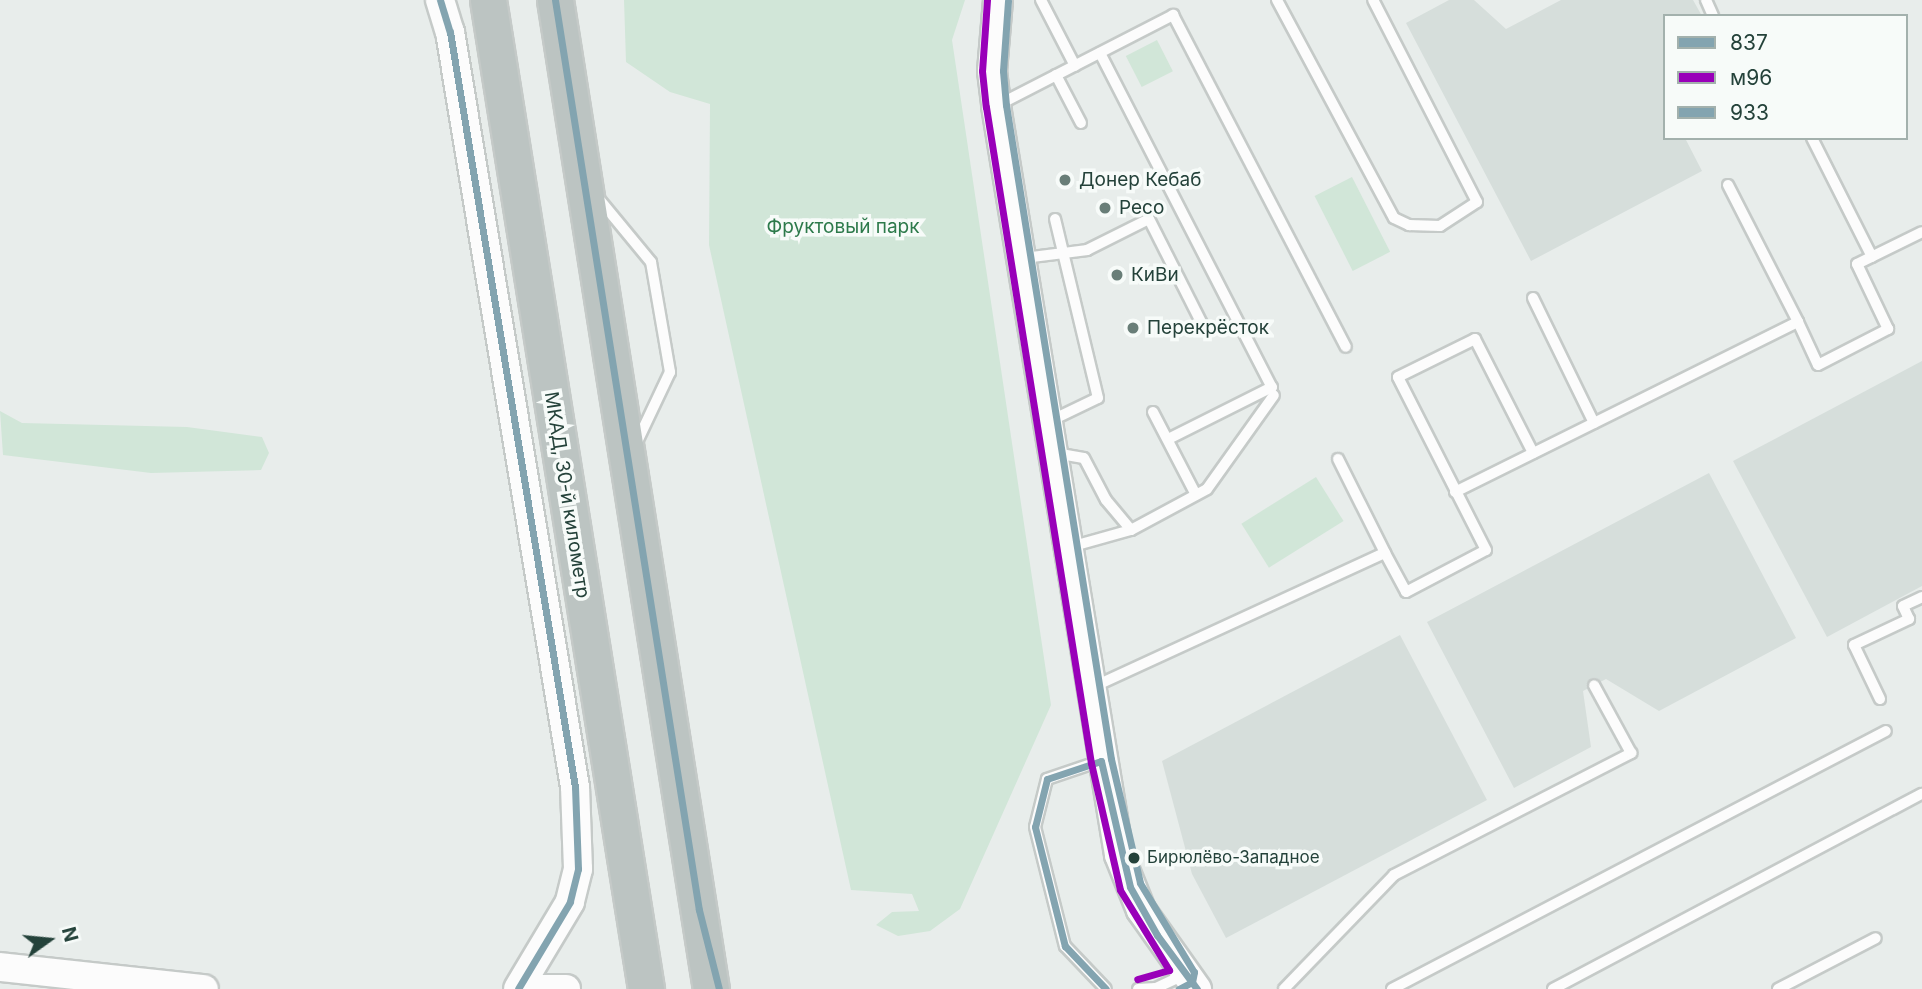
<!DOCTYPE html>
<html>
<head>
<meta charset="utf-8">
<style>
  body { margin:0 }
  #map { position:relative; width:1922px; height:989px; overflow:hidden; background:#e8edeb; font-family:Inter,sans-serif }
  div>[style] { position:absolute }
  .built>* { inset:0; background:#d6dedb }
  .green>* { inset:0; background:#d1e6d8; transform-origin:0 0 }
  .roads { filter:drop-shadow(2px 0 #c5cac8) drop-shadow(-2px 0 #c5cac8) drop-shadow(0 2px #c5cac8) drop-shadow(0 -2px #c5cac8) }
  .lane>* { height:10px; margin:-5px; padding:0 5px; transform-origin:5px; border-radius:5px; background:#fcfcfc }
  .secondary>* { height:28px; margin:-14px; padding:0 14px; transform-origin:14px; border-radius:14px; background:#fcfcfc }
  .highway>* { height:35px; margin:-17.5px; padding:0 17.5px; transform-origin:17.5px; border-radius:17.5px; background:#bcc4c2 }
  .bus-1>* { height:7px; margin:-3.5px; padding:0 3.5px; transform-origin:3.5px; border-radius:3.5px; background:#83a4b0 }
  .bus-2>* { height:7px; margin:-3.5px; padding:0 3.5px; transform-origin:3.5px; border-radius:3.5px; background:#9900b9 }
  .bus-3>* { height:7px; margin:-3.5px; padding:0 3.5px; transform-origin:3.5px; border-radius:3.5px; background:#83a4b0 }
  .dots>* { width:19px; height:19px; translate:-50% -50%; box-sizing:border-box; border:4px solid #f7fbf9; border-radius:50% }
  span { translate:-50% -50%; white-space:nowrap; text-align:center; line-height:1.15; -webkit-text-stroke:7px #f7fbf9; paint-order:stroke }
  .bus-label { font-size:17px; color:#24423a }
  .left { translate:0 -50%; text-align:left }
  .poi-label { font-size:19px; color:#24423a }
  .park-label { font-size:19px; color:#2d7a4b }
  .street-label { font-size:19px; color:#24423a }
  .legend { position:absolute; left:1663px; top:14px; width:245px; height:126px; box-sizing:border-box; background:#f7fbf9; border:2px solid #a3b1ad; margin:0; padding:9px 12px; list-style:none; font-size:21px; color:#24423a }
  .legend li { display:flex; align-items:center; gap:14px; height:35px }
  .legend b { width:35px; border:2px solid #a3b1ad }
  .north { position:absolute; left:14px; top:905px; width:70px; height:70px; -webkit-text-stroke:5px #f7fbf9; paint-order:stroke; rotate:75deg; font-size:19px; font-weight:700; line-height:28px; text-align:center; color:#24423a }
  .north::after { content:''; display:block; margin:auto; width:24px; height:32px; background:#24423a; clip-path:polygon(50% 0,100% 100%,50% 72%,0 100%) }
</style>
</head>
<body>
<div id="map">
  <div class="built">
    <div style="clip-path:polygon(1449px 0,1474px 0,1506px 29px,1561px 0,1693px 0,1702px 16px,1665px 16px,1665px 138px,1685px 138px,1702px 171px,1531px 261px,1406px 23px)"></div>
    <div style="clip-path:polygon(1922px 361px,1922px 586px,1827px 637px,1733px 461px)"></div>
    <div style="clip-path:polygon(1709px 473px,1796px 638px,1659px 711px,1606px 679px,1583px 691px,1591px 747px,1514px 788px,1427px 622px)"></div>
    <div style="clip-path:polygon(1400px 635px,1487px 800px,1226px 938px,1192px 874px,1162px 761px)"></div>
  </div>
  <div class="green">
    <div style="clip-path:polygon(624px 0,965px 0,952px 40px,1051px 705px,960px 909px,930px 931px,898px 936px,876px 925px,892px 912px,919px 911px,912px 894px,851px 890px,709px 245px,710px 104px,670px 92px,626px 62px)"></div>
    <div style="left:1157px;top:40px;width:35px;height:35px;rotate:63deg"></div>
    <div style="left:1352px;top:177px;width:84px;height:42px;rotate:63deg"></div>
    <div style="clip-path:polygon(0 411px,22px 423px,187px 427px,262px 437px,269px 453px,261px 470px,151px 473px,3px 455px)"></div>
    <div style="left:1316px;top:477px;width:52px;height:88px;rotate:58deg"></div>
  </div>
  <div class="roads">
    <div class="lane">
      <div style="left:1041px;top:0;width:74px;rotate:62.7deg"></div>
      <div style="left:1277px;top:0;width:247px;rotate:61.8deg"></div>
      <div style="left:1394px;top:218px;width:17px;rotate:25deg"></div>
      <div style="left:1409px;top:225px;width:31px;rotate:2deg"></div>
      <div style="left:1440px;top:226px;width:44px;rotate:-33deg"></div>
      <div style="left:1477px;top:202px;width:227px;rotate:-117.2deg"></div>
      <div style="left:1706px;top:0;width:17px;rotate:66deg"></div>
      <div style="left:1100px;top:53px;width:376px;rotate:62.8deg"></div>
      <div style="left:1272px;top:387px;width:116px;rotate:153.4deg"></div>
      <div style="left:1056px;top:75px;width:54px;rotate:62.5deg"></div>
      <div style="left:1000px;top:104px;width:195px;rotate:-27.2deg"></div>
      <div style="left:1173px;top:15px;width:374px;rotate:62.5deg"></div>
      <div style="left:1812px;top:138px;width:133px;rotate:63.2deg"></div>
      <div style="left:1728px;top:185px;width:154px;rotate:62.9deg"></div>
      <div style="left:599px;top:199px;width:82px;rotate:50.5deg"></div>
      <div style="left:651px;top:262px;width:112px;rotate:80.2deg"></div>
      <div style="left:670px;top:372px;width:82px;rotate:115.3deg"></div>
      <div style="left:1024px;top:258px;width:64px;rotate:-7.2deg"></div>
      <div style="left:1087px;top:250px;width:69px;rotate:-26.6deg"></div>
      <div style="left:1149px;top:219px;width:120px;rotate:63.2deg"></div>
      <div style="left:1533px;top:298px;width:139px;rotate:64deg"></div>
      <div style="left:1153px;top:412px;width:93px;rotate:62.6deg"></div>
      <div style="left:1050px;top:421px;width:53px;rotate:-25.6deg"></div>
      <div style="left:1098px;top:398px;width:184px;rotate:-103.5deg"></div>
      <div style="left:1055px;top:453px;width:29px;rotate:10deg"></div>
      <div style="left:1084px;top:458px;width:47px;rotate:62.4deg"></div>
      <div style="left:1106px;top:500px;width:39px;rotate:50deg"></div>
      <div style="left:1338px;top:459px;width:105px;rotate:63.4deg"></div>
      <div style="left:1455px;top:492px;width:383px;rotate:-26.4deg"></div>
      <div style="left:1798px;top:322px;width:47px;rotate:65.1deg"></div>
      <div style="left:1818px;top:365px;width:79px;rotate:-27.2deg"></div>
      <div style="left:1888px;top:329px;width:72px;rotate:-115.5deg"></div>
      <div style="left:1857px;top:264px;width:72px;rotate:-26.2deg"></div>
      <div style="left:1070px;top:547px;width:63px;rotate:-15.6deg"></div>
      <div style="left:1131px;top:530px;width:86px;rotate:-28.3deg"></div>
      <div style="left:1207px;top:489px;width:115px;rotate:-54.5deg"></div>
      <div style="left:1093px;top:687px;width:321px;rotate:-24.7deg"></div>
      <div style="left:1385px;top:553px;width:44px;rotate:61.7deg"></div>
      <div style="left:1406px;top:592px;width:90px;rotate:-27.7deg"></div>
      <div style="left:1486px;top:550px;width:194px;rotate:-117deg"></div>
      <div style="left:1398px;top:377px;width:86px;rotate:-26.3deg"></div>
      <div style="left:1475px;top:339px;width:128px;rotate:63deg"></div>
      <div style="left:1880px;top:699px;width:60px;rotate:-115.7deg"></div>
      <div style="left:1854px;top:645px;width:61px;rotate:-25.3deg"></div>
      <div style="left:1909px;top:619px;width:14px;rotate:-115deg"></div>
      <div style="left:1903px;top:606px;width:21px;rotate:-25deg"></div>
      <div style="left:1100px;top:761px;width:56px;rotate:161.2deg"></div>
      <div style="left:1047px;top:779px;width:49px;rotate:104deg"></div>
      <div style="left:1035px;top:827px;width:123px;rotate:75.9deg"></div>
      <div style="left:1065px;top:946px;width:59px;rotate:46.4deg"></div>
      <div style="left:1138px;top:989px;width:18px;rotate:-3deg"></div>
      <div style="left:1156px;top:988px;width:31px;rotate:-25deg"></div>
      <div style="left:1284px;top:989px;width:158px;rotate:-46deg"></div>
      <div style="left:1394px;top:875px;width:267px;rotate:-27.2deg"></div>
      <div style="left:1631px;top:753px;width:77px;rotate:-118.6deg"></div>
      <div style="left:1392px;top:989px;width:557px;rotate:-27.58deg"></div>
      <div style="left:1553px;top:989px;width:417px;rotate:-27.9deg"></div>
      <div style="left:1778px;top:989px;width:110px;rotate:-27.5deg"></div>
    </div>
    <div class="secondary">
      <div style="left:440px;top:0;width:34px;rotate:73deg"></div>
      <div style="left:450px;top:32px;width:765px;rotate:80.6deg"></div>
      <div style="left:575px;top:787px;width:82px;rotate:87.9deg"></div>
      <div style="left:578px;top:869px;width:34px;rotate:104deg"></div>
      <div style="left:570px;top:902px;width:101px;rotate:120.9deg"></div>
      <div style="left:998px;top:0;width:71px;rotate:94.8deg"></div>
      <div style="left:992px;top:71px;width:35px;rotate:83deg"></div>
      <div style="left:996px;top:106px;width:759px;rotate:80.67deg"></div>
      <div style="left:1119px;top:855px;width:59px;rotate:68.2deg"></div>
      <div style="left:1141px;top:910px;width:97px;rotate:54.7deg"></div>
      <div style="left:0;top:967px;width:205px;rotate:6.2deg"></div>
      <div style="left:537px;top:989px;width:29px"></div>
    </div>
    <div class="highway">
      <div style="left:488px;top:0;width:1002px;rotate:80.92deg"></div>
      <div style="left:555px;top:0;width:1001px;rotate:81.04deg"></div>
    </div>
  </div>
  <div class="bus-1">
    <div style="left:440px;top:0;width:34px;rotate:73deg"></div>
    <div style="left:450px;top:32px;width:765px;rotate:80.6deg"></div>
    <div style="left:575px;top:787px;width:82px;rotate:87.9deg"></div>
    <div style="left:578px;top:869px;width:34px;rotate:104deg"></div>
    <div style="left:570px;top:902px;width:101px;rotate:120.9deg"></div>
    <div style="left:555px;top:0;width:921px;rotate:81.01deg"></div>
    <div style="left:699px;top:910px;width:81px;rotate:75.8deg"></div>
    <div style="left:1101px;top:761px;width:57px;rotate:161.6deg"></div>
    <div style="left:1047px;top:779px;width:49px;rotate:104deg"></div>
    <div style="left:1035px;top:827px;width:123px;rotate:75.9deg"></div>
    <div style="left:1065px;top:946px;width:59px;rotate:46.4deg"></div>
    <div style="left:1101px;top:761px;width:129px;rotate:77deg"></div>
    <div style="left:1130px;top:887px;width:55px;rotate:60.6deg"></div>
    <div style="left:1157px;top:935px;width:67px;rotate:53.5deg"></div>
  </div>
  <div class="bus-2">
    <div style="left:987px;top:0;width:71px;rotate:94deg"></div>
    <div style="left:982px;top:71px;width:36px;rotate:84deg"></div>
    <div style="left:986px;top:107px;width:664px;rotate:80.91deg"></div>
    <div style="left:1091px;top:763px;width:130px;rotate:77.1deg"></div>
    <div style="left:1120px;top:890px;width:94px;rotate:58.5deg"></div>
    <div style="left:1169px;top:970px;width:33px;rotate:164deg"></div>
  </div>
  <div class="bus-3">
    <div style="left:1008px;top:1px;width:70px;rotate:94.1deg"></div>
    <div style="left:1003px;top:71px;width:34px;rotate:85deg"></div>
    <div style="left:1006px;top:105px;width:662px;rotate:80.88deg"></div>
    <div style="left:1111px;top:759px;width:127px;rotate:76.8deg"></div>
    <div style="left:1140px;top:883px;width:104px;rotate:58.8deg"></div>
    <div style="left:1194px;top:972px;width:10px;rotate:101deg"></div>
    <div style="left:1192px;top:982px;width:15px;rotate:152deg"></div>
  </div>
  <div class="dots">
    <div style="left:1065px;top:180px;background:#697e78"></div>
    <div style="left:1105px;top:208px;background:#697e78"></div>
    <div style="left:1117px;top:275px;background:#697e78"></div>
    <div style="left:1133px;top:328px;background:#697e78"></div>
    <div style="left:1134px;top:858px;background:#24423a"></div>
  </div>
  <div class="bus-label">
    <span class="left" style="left:1147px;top:858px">Бирюлёво-Западное</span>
  </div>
  <div class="poi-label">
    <span class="left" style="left:1079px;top:180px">Донер Кебаб</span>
    <span class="left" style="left:1119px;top:208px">Ресо</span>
    <span class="left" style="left:1131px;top:275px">КиВи</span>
    <span class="left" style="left:1147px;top:328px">Перекрёсток</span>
  </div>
  <div class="park-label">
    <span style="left:843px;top:227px">Фруктовый парк</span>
  </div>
  <div class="street-label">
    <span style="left:567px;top:495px;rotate:81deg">МКАД, 30-й километр</span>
  </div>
  <ul class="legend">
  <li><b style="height:9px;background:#83a4b0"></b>837</li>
  <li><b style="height:9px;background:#9900b9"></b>м96</li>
  <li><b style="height:9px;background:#83a4b0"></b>933</li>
  </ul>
  <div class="north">N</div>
</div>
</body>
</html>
